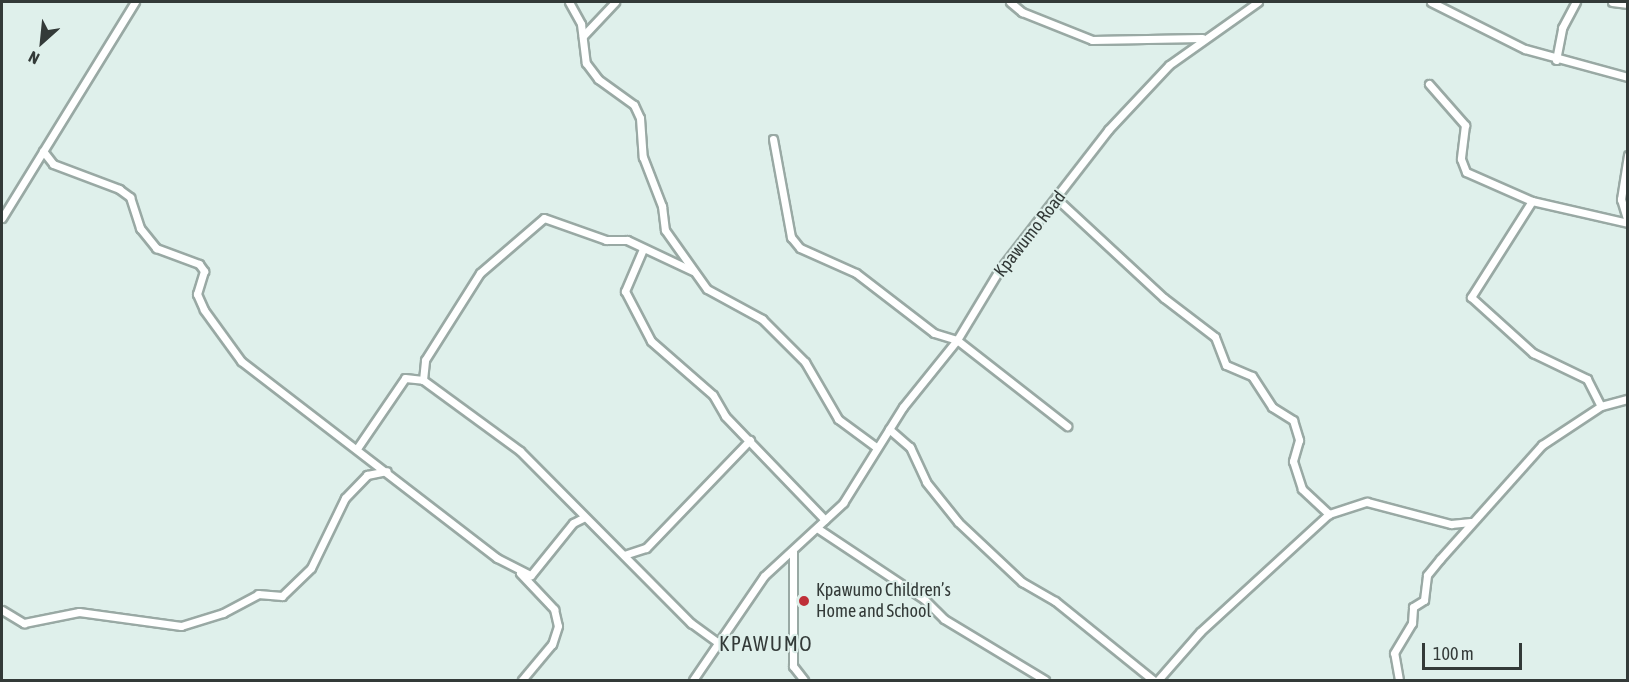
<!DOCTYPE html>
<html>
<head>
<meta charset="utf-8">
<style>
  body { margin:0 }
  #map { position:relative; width:1629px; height:682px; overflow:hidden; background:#dff0eb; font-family:"Asap Condensed",sans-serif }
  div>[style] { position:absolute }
  .roads { filter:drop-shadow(2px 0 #99a9a4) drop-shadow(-2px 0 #99a9a4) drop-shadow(0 2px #99a9a4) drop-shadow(0 -2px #99a9a4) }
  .minor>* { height:7px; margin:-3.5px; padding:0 3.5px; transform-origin:3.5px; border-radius:3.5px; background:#fff }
  .dots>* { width:16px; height:16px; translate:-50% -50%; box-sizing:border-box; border:3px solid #dff0eb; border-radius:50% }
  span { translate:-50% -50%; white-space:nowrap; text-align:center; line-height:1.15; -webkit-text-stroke:4.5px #dff0eb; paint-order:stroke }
  .street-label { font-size:18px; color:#333a38 }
  .poi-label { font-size:18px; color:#333a38 }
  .left { translate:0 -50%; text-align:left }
  .quarter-label { font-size:21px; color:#333a38; letter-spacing:1.5px }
  .frame { position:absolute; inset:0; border:3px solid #333a38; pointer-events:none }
  .north { position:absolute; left:12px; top:12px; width:60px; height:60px; -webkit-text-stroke:4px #dff0eb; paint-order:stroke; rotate:207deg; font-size:16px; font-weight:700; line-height:24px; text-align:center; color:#333a38 }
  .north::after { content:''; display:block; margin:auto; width:21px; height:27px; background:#333a38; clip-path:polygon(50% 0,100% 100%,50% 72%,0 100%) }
  .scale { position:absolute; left:1422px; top:643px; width:100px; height:27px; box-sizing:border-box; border:3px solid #333a38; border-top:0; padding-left:8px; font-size:18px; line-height:21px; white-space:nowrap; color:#333a38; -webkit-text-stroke:4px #dff0eb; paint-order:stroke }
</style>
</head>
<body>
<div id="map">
  <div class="roads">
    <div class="minor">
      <div style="left:569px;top:2px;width:25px;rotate:61deg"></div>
      <div style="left:581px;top:24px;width:39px;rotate:83deg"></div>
      <div style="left:586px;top:63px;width:20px;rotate:53deg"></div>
      <div style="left:598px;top:79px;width:44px;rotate:35.8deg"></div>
      <div style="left:634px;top:105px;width:14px;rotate:65deg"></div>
      <div style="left:640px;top:118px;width:39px;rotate:86deg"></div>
      <div style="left:643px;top:157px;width:53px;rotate:68.8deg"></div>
      <div style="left:662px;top:206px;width:24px;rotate:83deg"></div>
      <div style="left:665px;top:230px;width:72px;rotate:54.6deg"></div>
      <div style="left:707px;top:289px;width:63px;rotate:28.6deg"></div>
      <div style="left:762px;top:319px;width:61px;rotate:45deg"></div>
      <div style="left:805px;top:362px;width:66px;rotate:59.9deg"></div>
      <div style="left:838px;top:419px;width:47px;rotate:36.4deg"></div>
      <div style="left:1010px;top:2px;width:16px;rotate:40deg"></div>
      <div style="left:1022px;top:12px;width:75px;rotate:21.8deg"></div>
      <div style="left:1092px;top:40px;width:110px;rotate:-1deg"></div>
      <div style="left:1431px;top:2px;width:105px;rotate:26.6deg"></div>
      <div style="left:1525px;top:49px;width:107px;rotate:15.2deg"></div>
      <div style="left:1612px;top:2px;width:16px;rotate:7deg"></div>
      <div style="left:583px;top:36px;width:47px;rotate:-46.7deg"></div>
      <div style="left:1556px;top:60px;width:33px;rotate:-79deg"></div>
      <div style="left:1562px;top:28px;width:30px;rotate:-62deg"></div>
      <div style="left:1429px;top:84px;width:55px;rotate:48.7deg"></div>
      <div style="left:1465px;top:125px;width:34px;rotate:97deg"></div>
      <div style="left:1461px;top:159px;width:14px;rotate:69deg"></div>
      <div style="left:1466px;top:172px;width:72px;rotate:23.7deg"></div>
      <div style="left:1532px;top:201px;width:98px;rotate:12.9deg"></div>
      <div style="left:773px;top:139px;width:100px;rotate:79.6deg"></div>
      <div style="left:791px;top:237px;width:14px;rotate:51deg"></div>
      <div style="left:800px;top:248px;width:61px;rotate:24.1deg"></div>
      <div style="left:856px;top:273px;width:98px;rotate:37.6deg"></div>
      <div style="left:934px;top:333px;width:24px;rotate:17deg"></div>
      <div style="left:957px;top:340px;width:140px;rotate:38deg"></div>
      <div style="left:43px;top:151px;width:16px;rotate:52deg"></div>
      <div style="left:53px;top:164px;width:71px;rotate:20.7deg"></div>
      <div style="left:119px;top:189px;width:14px;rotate:36deg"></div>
      <div style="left:130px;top:197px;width:33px;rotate:72deg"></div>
      <div style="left:140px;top:228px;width:26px;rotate:51deg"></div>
      <div style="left:156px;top:248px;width:46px;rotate:20.4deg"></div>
      <div style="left:199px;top:264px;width:9px;rotate:54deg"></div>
      <div style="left:204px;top:271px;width:24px;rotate:107deg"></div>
      <div style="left:197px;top:294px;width:17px;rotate:66deg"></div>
      <div style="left:204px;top:310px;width:63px;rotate:54deg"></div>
      <div style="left:241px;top:361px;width:323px;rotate:37.6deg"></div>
      <div style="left:497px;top:558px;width:38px;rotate:27deg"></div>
      <div style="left:531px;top:575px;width:67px;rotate:-51.1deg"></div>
      <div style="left:573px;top:523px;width:13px;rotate:-27deg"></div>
      <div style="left:1628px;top:155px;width:45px;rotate:99deg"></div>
      <div style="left:1621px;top:199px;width:24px;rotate:73deg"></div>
      <div style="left:1057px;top:199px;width:146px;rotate:42.8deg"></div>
      <div style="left:1164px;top:298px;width:64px;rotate:37.4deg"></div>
      <div style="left:1215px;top:337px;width:30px;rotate:69deg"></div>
      <div style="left:1226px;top:365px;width:28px;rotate:23deg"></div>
      <div style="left:1252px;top:376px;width:37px;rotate:57deg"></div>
      <div style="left:1272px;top:407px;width:25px;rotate:32deg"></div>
      <div style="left:1293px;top:420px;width:21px;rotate:73deg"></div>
      <div style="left:1299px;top:440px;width:22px;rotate:106deg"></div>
      <div style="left:1293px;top:461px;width:29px;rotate:72deg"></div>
      <div style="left:1302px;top:489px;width:37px;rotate:43deg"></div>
      <div style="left:1532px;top:201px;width:114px;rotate:122.4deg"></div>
      <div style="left:1471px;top:297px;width:84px;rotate:42.1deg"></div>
      <div style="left:1533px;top:353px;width:60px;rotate:25.7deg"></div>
      <div style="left:1587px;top:379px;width:30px;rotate:63deg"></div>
      <div style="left:2px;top:218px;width:254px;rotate:-58.4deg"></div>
      <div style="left:643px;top:249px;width:46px;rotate:113.2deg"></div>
      <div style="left:625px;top:291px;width:56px;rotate:62.5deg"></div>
      <div style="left:651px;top:341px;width:82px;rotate:41.1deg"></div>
      <div style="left:713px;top:395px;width:24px;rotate:60deg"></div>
      <div style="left:725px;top:416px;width:144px;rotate:46.1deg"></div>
      <div style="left:423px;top:380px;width:20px;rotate:-84deg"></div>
      <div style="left:425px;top:360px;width:103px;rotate:-57.7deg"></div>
      <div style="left:480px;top:273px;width:84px;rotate:-40.7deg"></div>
      <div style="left:544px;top:218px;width:66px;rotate:19.5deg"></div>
      <div style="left:606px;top:240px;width:21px"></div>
      <div style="left:627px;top:240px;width:73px;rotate:25.2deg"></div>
      <div style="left:889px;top:429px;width:28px;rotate:41deg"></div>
      <div style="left:910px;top:447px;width:38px;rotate:65deg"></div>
      <div style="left:926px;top:482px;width:51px;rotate:51.3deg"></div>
      <div style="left:958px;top:522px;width:88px;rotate:43.2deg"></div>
      <div style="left:1022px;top:582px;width:38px;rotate:30deg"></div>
      <div style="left:1055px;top:601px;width:126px;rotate:38.9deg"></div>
      <div style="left:358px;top:447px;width:83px;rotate:-55.7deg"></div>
      <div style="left:405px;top:378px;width:18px;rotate:6deg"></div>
      <div style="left:423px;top:380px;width:120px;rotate:36.2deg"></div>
      <div style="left:520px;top:451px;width:243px;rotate:45.2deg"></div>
      <div style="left:691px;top:623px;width:34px;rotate:36deg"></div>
      <div style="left:817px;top:528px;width:128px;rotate:33.6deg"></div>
      <div style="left:924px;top:599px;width:28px;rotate:45deg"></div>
      <div style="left:944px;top:619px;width:118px;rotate:31.1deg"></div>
      <div style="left:793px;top:551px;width:115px;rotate:90deg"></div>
      <div style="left:793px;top:666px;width:18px;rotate:52deg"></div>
      <div style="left:624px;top:555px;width:23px;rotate:-18deg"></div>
      <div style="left:646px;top:548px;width:150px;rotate:-46.1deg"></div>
      <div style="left:520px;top:573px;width:50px;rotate:46.6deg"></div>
      <div style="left:554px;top:609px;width:17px;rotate:77deg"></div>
      <div style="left:558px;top:626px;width:19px;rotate:108deg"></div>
      <div style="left:552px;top:644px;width:47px;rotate:129.8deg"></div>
      <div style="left:2px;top:610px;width:26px;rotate:31deg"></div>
      <div style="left:24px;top:623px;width:56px;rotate:-11.3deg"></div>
      <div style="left:79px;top:612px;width:103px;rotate:7.8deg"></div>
      <div style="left:181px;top:626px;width:44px;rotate:-17.2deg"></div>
      <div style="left:223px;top:613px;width:40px;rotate:-28deg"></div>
      <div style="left:258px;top:594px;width:24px;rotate:5deg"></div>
      <div style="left:282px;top:596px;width:40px;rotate:-44deg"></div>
      <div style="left:311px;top:568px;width:78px;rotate:-64.1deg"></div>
      <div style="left:345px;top:498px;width:32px;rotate:-46deg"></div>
      <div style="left:367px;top:475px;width:20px;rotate:-11deg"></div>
      <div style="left:693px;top:680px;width:126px;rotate:-55.7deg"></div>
      <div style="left:764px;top:576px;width:108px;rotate:-42.7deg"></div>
      <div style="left:843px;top:503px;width:113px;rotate:-58deg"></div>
      <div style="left:903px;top:407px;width:86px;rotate:-51.1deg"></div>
      <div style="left:957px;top:340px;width:79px;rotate:-58.9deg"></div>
      <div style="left:998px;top:272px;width:180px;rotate:-52.2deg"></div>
      <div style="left:1108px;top:130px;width:89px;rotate:-46.8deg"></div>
      <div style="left:1169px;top:65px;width:109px;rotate:-35.3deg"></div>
      <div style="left:1158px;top:680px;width:64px;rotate:-48.8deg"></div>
      <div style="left:1200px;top:632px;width:175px;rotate:-42.5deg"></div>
      <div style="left:1329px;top:514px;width:40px;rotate:-18deg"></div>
      <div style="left:1367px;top:502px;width:87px;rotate:14.7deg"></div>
      <div style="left:1451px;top:524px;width:20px;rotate:-6deg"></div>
      <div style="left:1399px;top:680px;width:27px;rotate:-100deg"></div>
      <div style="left:1394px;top:653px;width:35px;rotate:-59deg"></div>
      <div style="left:1412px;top:623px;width:16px;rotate:-86deg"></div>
      <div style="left:1413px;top:607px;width:13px;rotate:-32deg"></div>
      <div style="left:1424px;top:600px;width:25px;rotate:-83deg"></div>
      <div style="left:1427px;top:575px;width:21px;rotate:-51deg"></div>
      <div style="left:1440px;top:559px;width:153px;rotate:-48.2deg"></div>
      <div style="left:1542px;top:445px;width:71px;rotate:-33.5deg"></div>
      <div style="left:1601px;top:406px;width:28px;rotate:-15deg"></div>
    </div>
  </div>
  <div class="dots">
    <div style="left:804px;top:601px;background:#bf2f38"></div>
  </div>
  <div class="street-label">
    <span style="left:1030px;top:234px;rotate:-52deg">Kpawumo Road</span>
  </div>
  <div class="poi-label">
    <span class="left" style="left:816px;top:601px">Kpawumo Children’s<br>Home and School</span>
  </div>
  <div class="quarter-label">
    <span style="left:766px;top:643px">KPAWUMO</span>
  </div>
  <div class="frame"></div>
  <div class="north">N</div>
  <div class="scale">100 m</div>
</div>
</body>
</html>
